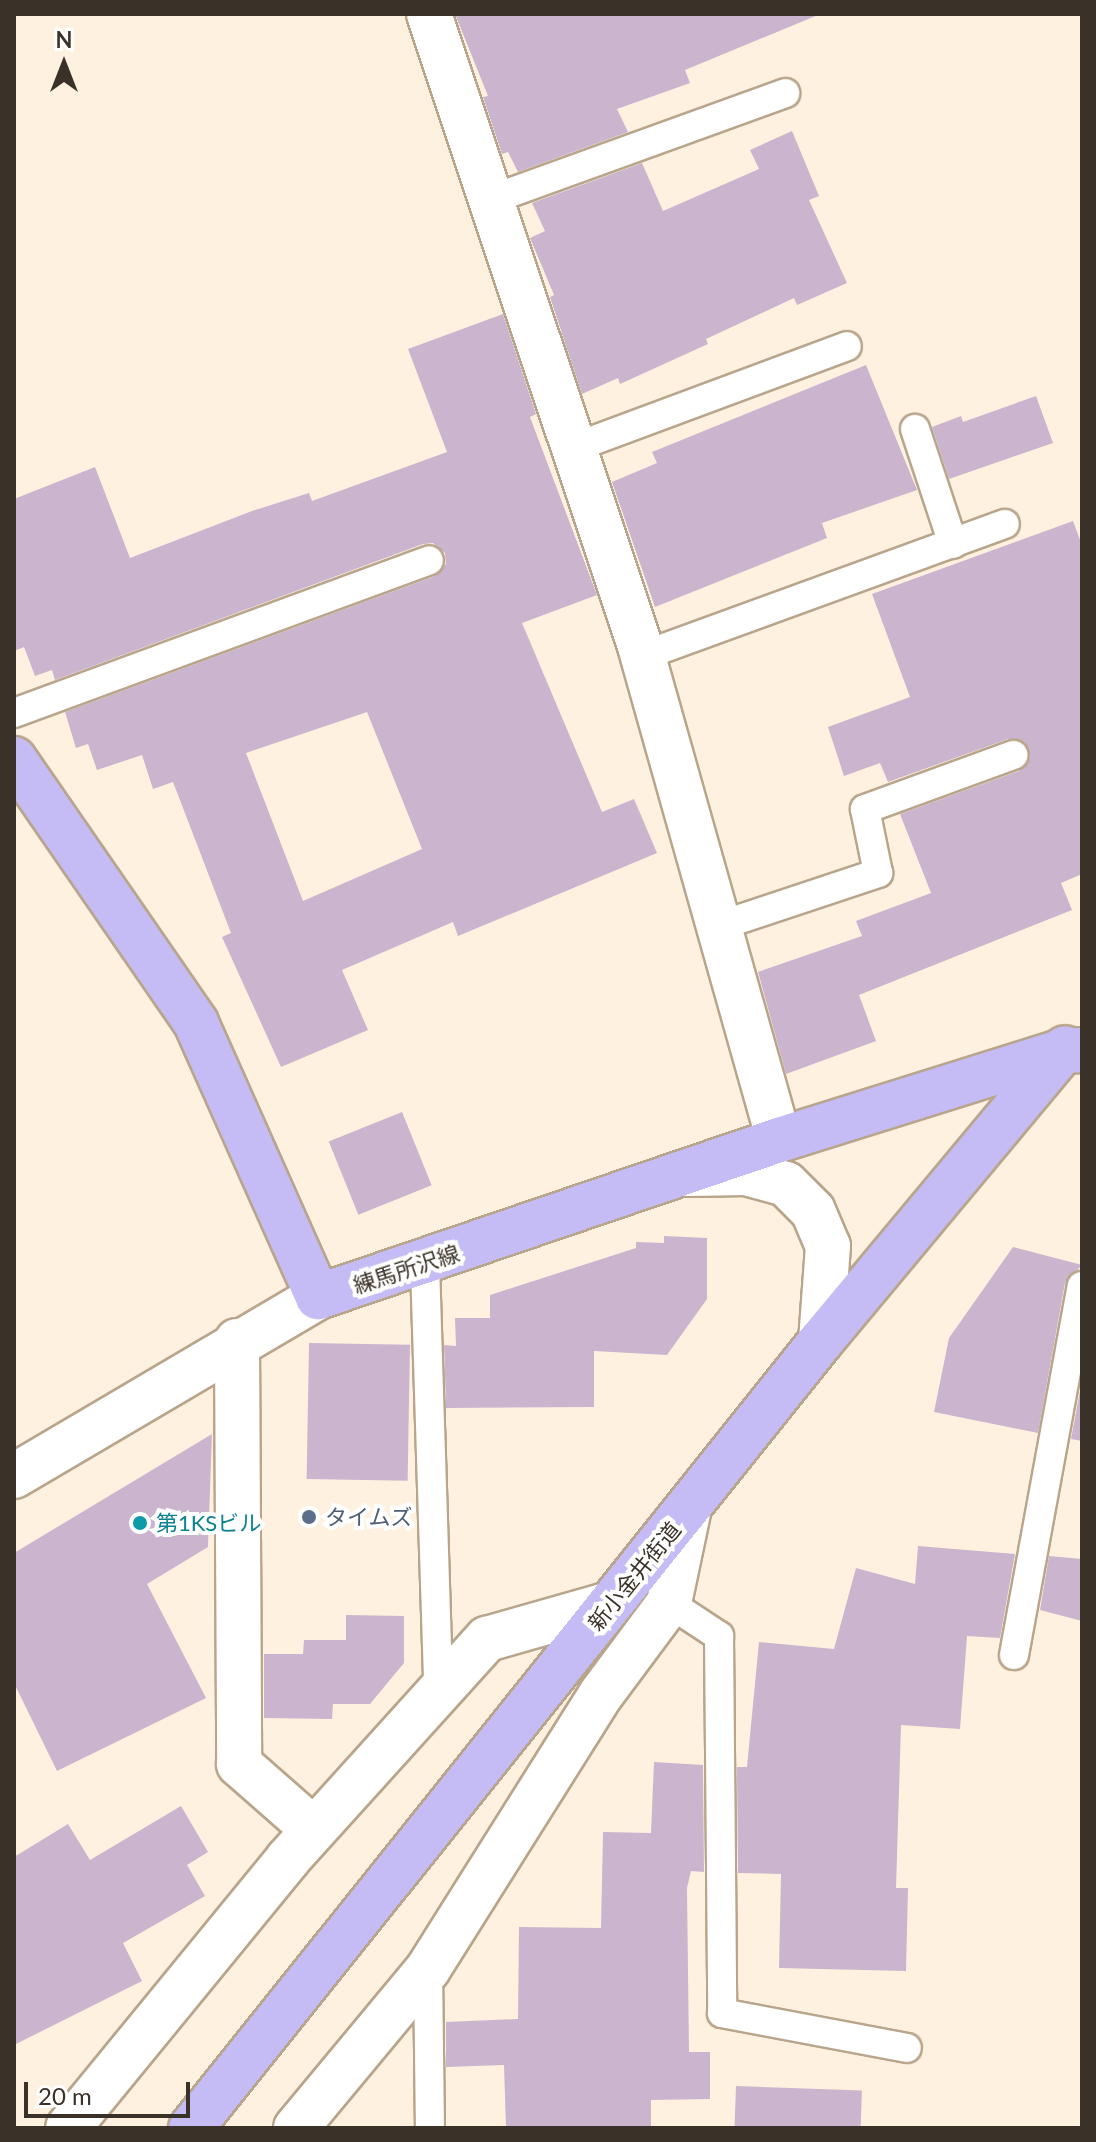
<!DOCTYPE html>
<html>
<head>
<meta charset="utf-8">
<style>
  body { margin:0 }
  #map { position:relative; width:1096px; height:2142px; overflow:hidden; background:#fef1e0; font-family:Lato,"Noto Sans JP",sans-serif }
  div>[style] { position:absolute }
  .building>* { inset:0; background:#cbb4cd; transform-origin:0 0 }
  .roads { filter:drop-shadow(2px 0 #b9a58b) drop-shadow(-2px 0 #b9a58b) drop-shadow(0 2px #b9a58b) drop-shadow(0 -2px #b9a58b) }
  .service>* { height:28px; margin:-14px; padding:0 14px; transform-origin:14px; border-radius:14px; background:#fff }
  .minor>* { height:44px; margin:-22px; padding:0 22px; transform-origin:22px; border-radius:22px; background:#fff }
  .tertiary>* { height:44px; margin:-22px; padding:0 22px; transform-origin:22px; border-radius:22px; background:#fff }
  .primary>* { height:44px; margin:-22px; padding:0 22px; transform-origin:22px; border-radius:22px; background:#c5bbf5 }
  .dots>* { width:22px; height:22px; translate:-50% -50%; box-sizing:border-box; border:4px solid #fff; border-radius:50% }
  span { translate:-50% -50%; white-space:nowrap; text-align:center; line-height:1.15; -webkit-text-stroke:8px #fff; paint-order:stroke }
  .street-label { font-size:22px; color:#3a3228 }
  .service-label { font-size:22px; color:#4e5e75 }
  .left { translate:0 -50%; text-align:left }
  .culture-label { font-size:22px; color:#0d838f }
  .frame { position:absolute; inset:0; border:16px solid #3a3228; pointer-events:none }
  .north { position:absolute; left:24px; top:24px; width:80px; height:80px; -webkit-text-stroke:6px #fff; paint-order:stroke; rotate:0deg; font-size:22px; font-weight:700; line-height:32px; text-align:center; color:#3a3228 }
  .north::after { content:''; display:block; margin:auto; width:28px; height:36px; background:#3a3228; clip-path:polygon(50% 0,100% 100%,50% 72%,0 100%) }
  .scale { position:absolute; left:24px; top:2082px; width:166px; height:36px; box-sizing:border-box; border:4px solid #3a3228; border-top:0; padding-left:10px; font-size:24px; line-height:28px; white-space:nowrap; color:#3a3228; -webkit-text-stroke:6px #fff; paint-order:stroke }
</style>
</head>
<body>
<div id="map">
  <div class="building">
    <div style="clip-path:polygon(455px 14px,817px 14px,818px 15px,685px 70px,690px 83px,617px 109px,628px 132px,518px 172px,508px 152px,502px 154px,483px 97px,488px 96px)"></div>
    <div style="clip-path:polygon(792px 131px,819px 196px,809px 200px,847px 283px,797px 305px,794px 298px,706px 339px,708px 344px,620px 384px,618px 378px,582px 394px,550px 297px,554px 295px,530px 238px,545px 231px,532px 203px,642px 163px,663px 211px,759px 169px,750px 150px)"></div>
    <div style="clip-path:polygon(evenodd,503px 314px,536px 414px,530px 417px,597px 595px,522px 623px,602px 812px,634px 799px,657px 853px,458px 936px,453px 922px,342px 970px,368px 1030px,281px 1067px,222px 937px,231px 933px,173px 782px,153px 789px,142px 755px,97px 770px,88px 744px,76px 748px,65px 712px,435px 576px,446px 564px,445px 553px,433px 543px,423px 544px,55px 680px,52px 670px,35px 676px,24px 647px,14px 651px,14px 499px,95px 467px,130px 558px,252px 511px,309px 493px,312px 501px,447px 452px,408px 349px,503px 314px,367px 712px,422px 849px,303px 901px,246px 753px,367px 712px)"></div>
    <div style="clip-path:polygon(866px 365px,917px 490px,822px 523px,827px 538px,655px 607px,612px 482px,657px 463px,652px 452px)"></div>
    <div style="clip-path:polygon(1036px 396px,1053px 443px,949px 479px,932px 427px,961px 416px,963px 422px)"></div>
    <div style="clip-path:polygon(1073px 521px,1082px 545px,1082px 874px,1061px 883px,1072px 910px,859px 995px,876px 1041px,786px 1074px,758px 972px,862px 936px,856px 921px,931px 893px,900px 814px,1019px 771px,1030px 757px,1023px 742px,1008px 739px,888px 782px,880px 763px,844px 776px,828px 727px,910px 697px,872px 594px)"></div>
    <div style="left:402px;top:1112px;width:79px;height:79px;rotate:68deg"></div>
    <div style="clip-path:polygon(664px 1236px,707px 1238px,707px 1299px,667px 1355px,594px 1351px,594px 1407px,446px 1408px,444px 1345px,456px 1346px,455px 1318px,490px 1318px,490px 1295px,636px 1248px,636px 1242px,664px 1243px)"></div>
    <div style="clip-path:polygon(1013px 1247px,1082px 1265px,1065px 1283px,1038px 1433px,934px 1412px,949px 1338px)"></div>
    <div style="left:309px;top:1343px;width:101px;height:136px;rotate:1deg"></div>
    <div style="clip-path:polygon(1082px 1380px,1082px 1441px,1071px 1439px)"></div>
    <div style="clip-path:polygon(212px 1434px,208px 1547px,147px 1584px,206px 1698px,57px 1771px,14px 1683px,14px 1553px)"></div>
    <div style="clip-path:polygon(918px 1546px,1015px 1554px,1000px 1638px,967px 1636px,960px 1729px,901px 1725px,896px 1888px,908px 1888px,906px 1971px,779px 1968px,781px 1874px,738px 1873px,737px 1767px,747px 1767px,759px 1642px,834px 1649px,856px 1568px,915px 1584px)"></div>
    <div style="clip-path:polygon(1049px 1556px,1082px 1559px,1082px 1621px,1040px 1610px)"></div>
    <div style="clip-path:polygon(346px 1615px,404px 1616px,404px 1663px,370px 1704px,333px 1704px,332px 1719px,264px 1718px,264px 1654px,303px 1654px,304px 1640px,346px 1640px)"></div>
    <div style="clip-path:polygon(654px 1762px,703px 1765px,704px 1872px,691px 1871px,687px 1888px,689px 2052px,710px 2052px,710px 2099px,651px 2100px,651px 2127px,506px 2127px,504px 2065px,446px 2067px,446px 2022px,518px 2019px,519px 1927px,601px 1928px,603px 1832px,651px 1833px)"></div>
    <div style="clip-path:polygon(181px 1806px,208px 1852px,187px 1865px,205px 1896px,123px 1943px,142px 1981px,14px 2045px,14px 1857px,68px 1824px,90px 1860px)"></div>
    <div style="left:736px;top:2086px;width:126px;height:42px;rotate:2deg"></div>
  </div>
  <div class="roads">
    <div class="service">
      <div style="left:490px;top:200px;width:314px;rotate:-19.9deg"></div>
      <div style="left:915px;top:429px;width:121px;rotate:71.7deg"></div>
      <div style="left:573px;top:448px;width:292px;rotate:-20.4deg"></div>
      <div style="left:642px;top:656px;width:386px;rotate:-20deg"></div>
      <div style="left:14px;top:713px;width:442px;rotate:-20.2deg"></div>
      <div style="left:719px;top:926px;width:168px;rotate:-18.4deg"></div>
      <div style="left:878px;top:873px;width:65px;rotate:-101.5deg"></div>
      <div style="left:865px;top:809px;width:158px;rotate:-20deg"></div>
      <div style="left:425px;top:1265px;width:424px;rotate:88.2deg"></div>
      <div style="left:669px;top:1603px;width:60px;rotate:33.4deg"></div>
      <div style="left:719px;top:1636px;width:377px;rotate:89.5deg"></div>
      <div style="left:722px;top:2013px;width:188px;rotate:10.7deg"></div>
      <div style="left:1014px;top:1655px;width:375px;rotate:-79.6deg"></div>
      <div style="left:428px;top:1969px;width:159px;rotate:89.3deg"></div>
    </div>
    <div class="minor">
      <div style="left:429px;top:14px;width:666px;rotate:71.54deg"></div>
      <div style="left:640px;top:646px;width:513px;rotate:74.28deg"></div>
      <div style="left:689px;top:1174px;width:57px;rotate:-1deg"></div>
      <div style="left:746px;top:1173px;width:41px;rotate:15.4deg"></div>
      <div style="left:786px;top:1184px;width:38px;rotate:45deg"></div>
      <div style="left:813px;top:1211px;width:38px;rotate:67deg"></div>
      <div style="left:828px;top:1246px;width:95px;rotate:94.2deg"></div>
      <div style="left:237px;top:1341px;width:423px;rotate:89.7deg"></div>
      <div style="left:239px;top:1764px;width:98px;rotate:41.3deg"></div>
      <div style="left:68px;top:2128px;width:348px;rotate:-50.7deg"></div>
      <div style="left:288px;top:1859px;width:297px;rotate:-47.9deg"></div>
      <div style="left:487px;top:1639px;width:128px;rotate:-15.9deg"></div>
      <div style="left:296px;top:2128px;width:207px;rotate:-50.3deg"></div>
      <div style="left:428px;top:1969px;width:326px;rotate:-57.8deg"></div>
      <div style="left:602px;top:1693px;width:112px;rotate:-53.3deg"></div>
      <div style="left:669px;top:1603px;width:97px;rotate:-78.1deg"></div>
    </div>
    <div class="tertiary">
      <div style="left:14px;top:1476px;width:353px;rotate:-30.5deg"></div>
    </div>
    <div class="primary">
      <div style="left:14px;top:759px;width:321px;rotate:55.4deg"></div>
      <div style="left:196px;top:1023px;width:300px;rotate:66deg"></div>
      <div style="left:318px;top:1297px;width:487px;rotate:-18.8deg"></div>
      <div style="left:779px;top:1140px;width:298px;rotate:-17.4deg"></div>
      <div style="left:1063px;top:1051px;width:19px;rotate:-3deg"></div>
      <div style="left:191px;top:2128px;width:1008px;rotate:-51.32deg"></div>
      <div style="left:821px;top:1341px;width:381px;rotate:-50.2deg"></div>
    </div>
  </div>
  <div class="dots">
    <div style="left:309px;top:1517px;background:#5c6f8a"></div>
    <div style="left:140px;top:1523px;background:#0f9aa8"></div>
  </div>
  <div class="street-label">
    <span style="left:406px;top:1269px;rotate:-18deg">練馬所沢線</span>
    <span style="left:634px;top:1576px;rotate:-51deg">新小金井街道</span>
  </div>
  <div class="service-label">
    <span class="left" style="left:325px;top:1517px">タイムズ</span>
  </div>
  <div class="culture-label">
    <span class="left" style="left:156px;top:1523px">第1KSビル</span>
  </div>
  <div class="frame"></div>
  <div class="north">N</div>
  <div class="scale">20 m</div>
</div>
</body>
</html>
